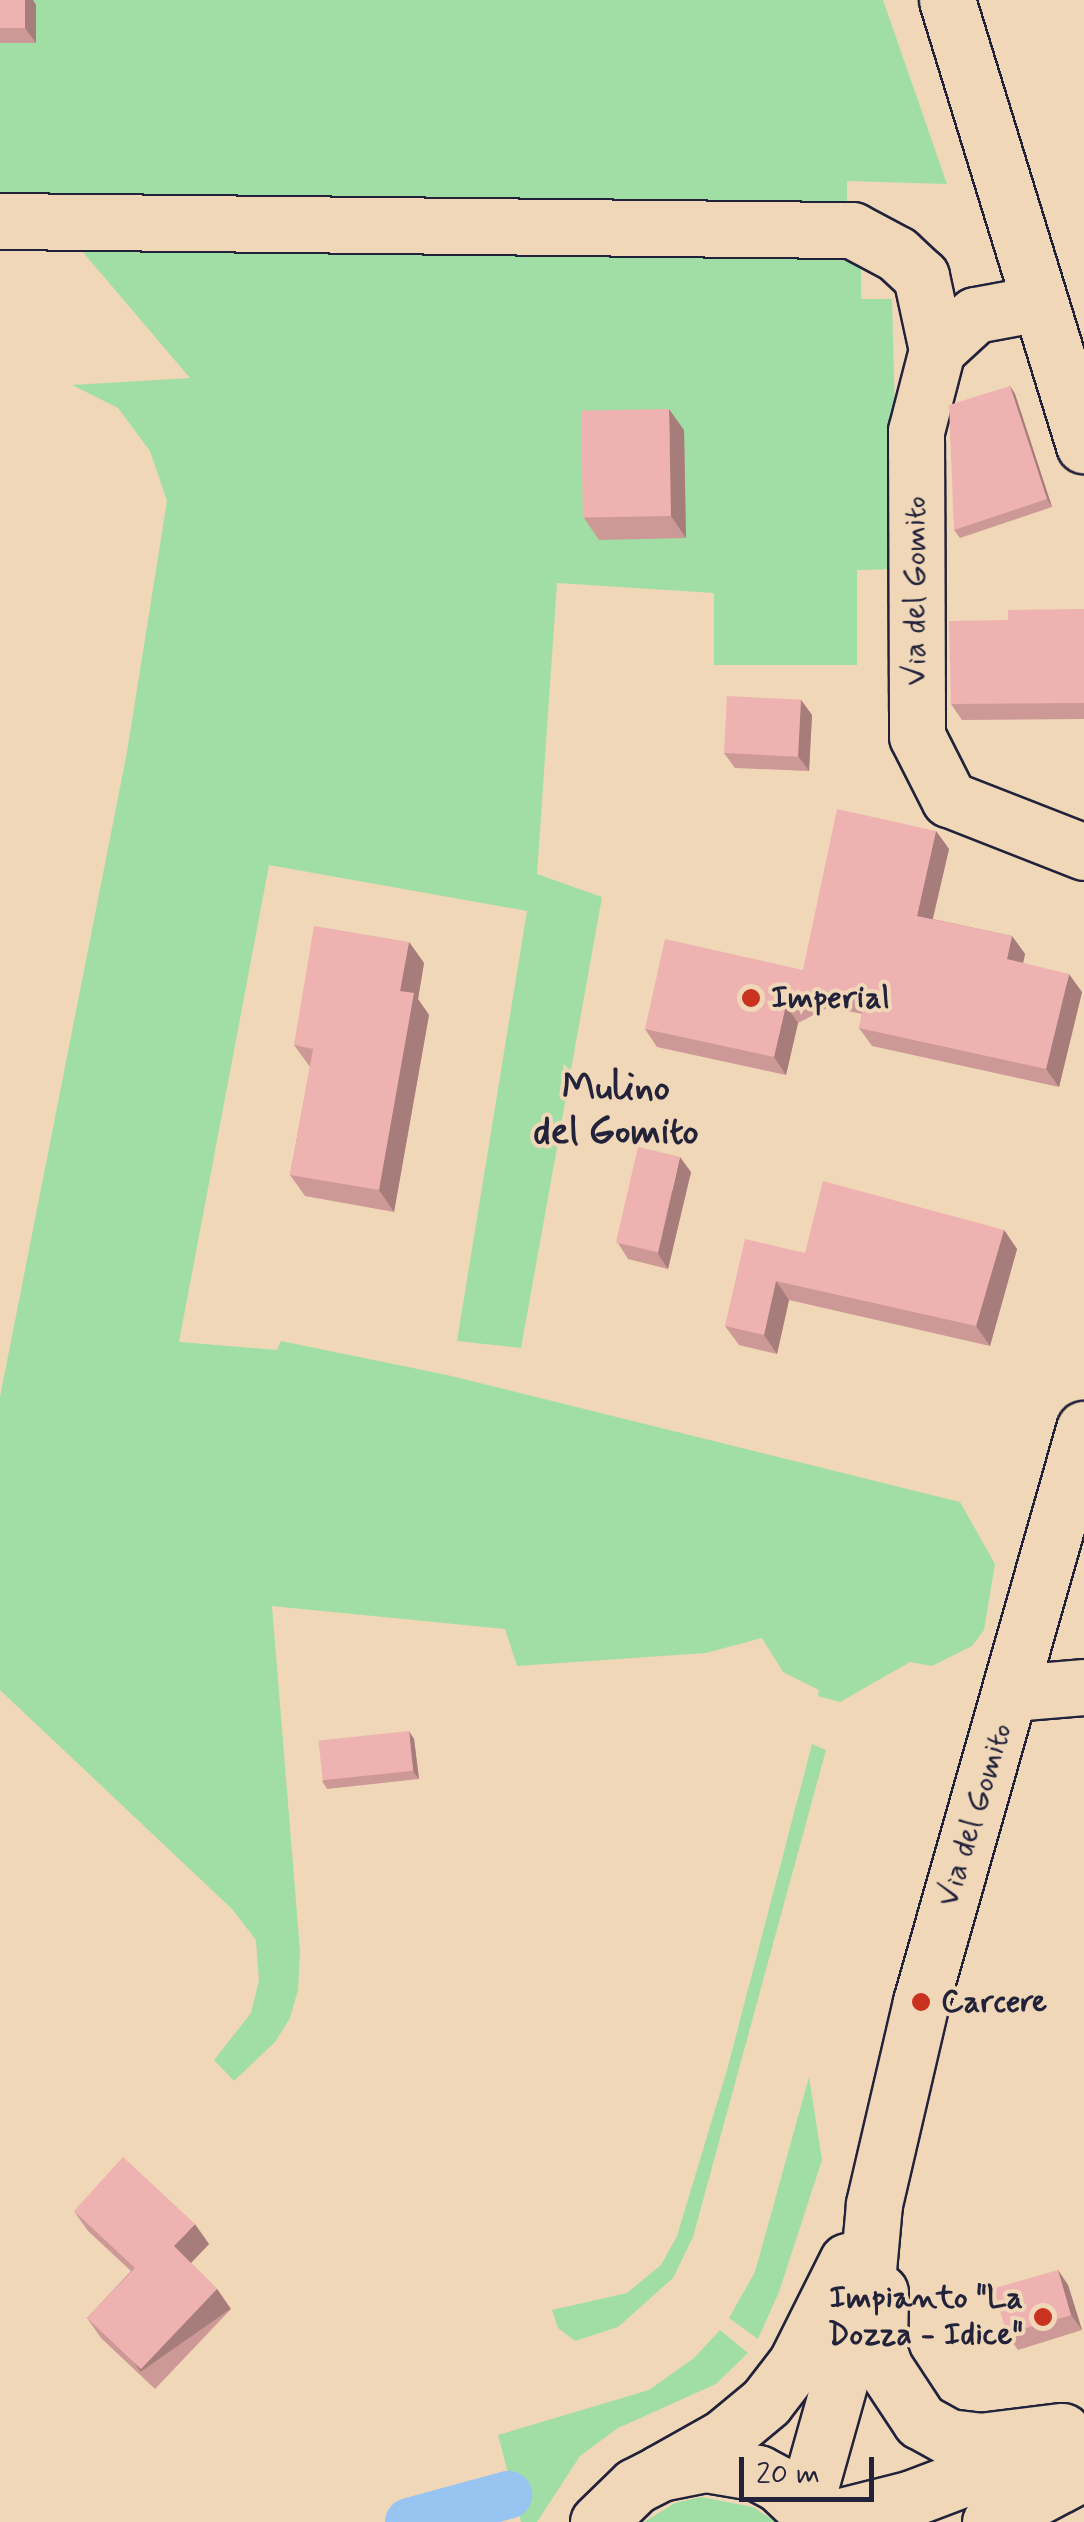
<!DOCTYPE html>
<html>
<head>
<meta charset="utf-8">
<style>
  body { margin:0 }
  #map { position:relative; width:1084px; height:2522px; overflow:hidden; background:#f0d7b8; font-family:Mynerve,sans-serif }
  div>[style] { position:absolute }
  .green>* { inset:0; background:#a1dea5 }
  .canal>* { height:48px; margin:-24px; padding:0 24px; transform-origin:24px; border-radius:24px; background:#97c4f1 }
  .roads { filter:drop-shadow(2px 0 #22223b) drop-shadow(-2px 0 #22223b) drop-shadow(0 2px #22223b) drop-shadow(0 -2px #22223b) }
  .minor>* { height:55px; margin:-27.5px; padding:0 27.5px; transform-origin:27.5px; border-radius:27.5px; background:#f0d7b8 }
  .major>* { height:55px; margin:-27.5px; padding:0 27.5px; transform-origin:27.5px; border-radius:27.5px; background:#f0d7b8 }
  .wall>* { inset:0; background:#cd9997 }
  .shaded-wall>* { inset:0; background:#a77d7b; transform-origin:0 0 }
  .building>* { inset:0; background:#eeb2b0; transform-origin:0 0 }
  .dots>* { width:28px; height:28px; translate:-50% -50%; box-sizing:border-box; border:5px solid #f0d7b8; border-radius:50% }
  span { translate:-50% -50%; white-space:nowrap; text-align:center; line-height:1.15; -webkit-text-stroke:8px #f0d7b8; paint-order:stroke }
  .street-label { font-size:32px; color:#22223b }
  .poi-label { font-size:32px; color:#22223b; font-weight:700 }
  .left { translate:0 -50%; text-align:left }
  .right { translate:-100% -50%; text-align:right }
  .quarter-label { font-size:38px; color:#22223b; font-weight:700 }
  .scale { position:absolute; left:739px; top:2457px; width:135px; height:45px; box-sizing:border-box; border:5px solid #22223b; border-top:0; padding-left:12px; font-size:30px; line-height:35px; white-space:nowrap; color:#22223b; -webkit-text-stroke:8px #f0d7b8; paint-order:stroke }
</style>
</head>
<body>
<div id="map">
  <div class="green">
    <div style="clip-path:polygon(0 0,883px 0,947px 184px,847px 181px,847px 216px,0 198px)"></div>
    <div style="clip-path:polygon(76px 244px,219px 251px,861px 257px,861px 299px,892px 299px,899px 569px,857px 570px,857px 665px,714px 665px,714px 593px,557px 583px,537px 874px,602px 897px,521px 1348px,457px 1341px,527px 911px,269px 865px,179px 1342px,277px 1350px,281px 1341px,447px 1375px,960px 1502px,995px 1564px,984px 1630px,972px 1646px,932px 1666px,910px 1662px,840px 1702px,818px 1696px,819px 1690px,783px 1672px,762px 1638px,706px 1653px,517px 1666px,505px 1629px,272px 1606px,300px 1951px,298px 1990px,290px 2018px,275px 2042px,234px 2081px,214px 2060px,251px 2013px,259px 1980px,256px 1940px,232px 1909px,0 1690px,0 1397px,127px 752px,167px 501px,150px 451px,118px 408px,72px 385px,190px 378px)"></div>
    <div style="clip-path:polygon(812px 1744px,826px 1750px,693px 2237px,673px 2278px,618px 2327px,575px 2341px,558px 2328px,552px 2310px,627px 2293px,661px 2265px,677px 2236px,727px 2070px)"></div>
    <div style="clip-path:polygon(809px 2077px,822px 2160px,779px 2292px,758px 2339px,729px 2318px,755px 2272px)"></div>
    <div style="clip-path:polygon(720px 2330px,748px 2353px,716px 2384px,618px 2428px,580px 2456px,537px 2522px,521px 2522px,498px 2435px,649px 2390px,694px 2358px)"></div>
    <div style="clip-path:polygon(701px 2497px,753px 2507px,776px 2522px,644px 2522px,675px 2503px)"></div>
  </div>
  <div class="canal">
    <div style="left:409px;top:2522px;width:103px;rotate:-15.3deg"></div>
  </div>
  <div class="roads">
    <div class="minor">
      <div style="left:947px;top:0;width:466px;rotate:72.9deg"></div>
      <div style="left:0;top:221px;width:852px;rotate:0.61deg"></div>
      <div style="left:852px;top:230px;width:51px;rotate:28.1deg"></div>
      <div style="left:897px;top:254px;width:33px;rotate:43deg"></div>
      <div style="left:921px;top:276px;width:76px;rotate:77.8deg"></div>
      <div style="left:1040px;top:303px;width:66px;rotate:169.5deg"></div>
      <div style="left:975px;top:315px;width:52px;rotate:137.4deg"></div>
      <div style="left:937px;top:350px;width:84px;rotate:104.5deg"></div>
      <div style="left:916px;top:431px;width:305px;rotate:89.8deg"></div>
      <div style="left:917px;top:736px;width:71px;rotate:63.1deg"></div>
      <div style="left:949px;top:799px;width:145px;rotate:21.4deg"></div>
      <div style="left:1012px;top:1693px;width:72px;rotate:-4.8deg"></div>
      <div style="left:880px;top:2292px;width:59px;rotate:91deg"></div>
      <div style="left:879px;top:2351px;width:18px;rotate:71deg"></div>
      <div style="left:885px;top:2368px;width:64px;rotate:56.6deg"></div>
      <div style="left:920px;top:2421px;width:33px;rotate:29deg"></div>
      <div style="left:949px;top:2437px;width:31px;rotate:7deg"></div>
      <div style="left:980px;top:2441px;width:83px;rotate:-7deg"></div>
      <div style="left:660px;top:2473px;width:73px;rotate:-29.4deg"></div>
      <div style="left:724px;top:2437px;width:55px;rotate:-39.8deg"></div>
      <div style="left:766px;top:2402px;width:49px;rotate:-52.4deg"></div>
      <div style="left:796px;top:2363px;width:114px;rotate:-63.4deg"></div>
      <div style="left:805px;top:2505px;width:181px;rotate:-74.3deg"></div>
      <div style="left:854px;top:2331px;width:63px;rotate:-77.1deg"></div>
      <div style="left:868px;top:2270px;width:66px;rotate:-84.8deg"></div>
      <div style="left:874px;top:2204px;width:207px;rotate:-76.9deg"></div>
      <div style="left:921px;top:2002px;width:596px;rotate:-74.12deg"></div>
    </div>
    <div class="major">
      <div style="left:598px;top:2522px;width:52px;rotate:-44.2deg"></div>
      <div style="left:635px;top:2486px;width:28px;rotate:-27deg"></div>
      <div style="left:660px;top:2473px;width:46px;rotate:-11.3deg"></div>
      <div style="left:705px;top:2464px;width:54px;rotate:9.6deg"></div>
      <div style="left:758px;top:2473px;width:24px;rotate:28deg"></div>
      <div style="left:779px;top:2484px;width:55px;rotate:43.5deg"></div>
      <div style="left:818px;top:2522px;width:97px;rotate:-14.3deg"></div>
      <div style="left:912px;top:2498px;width:98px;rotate:-20.8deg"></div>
      <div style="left:1004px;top:2463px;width:82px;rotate:-13.4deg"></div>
      <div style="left:990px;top:2522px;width:106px;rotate:-28deg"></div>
    </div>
  </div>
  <div class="wall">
    <div style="clip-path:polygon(0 0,33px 0,36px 5px,36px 43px,0 43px)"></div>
    <div style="clip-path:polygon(1010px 386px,1015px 394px,1052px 507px,960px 538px,954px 530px)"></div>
    <div style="clip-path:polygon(684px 430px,686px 538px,599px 540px,584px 518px)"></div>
    <div style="clip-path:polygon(1084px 609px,1084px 719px,962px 720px,951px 704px,1008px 620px)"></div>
    <div style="clip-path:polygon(801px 700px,812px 715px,809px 771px,735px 768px,724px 753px)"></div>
    <div style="clip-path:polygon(936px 831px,949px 849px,933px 919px,1012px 936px,1025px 954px,1023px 963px,1082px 992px,1059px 1087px,872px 1046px,859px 1028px,862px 1014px,829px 1007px,798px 1023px,786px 1075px,657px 1047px,645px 1029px,803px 970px)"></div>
    <div style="clip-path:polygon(409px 942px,424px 963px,418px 999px,429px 1015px,394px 1212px,305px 1196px,290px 1175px,310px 1067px,294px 1045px)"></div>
    <div style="clip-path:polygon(691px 1172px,668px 1269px,628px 1259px,618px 1243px)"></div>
    <div style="clip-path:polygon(1004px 1230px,1017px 1249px,990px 1346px,789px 1300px,777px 1354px,739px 1345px,725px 1326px,805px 1253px)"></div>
    <div style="clip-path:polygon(414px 1739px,419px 1779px,327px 1789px,322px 1781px)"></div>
    <div style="clip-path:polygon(74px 2211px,209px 2244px,191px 2263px,217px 2289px,231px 2309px,155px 2389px,101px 2338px,87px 2318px,131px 2271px,88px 2231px)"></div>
    <div style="clip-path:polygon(1058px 2270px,1068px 2285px,1082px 2330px,1018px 2350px,1007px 2335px)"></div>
  </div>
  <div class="shaded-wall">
    <div style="clip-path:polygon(25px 0,33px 0,36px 5px,36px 43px,25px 28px)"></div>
    <div style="clip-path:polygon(1010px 386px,1015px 394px,1052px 507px,1047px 499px)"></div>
    <div style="clip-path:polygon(669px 409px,684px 430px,686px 538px,671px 516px)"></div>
    <div style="clip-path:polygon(801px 700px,812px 715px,809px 771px,798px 756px)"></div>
    <div style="clip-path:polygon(936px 831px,949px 849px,929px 934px,917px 916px)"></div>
    <div style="clip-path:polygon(1012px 936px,1025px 954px,1020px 977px,1007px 959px)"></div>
    <div style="clip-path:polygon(409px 942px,424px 963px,418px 999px,429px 1015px,394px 1212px,379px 1190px,400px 991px)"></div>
    <div style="clip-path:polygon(1069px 974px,1082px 992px,1059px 1087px,1046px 1069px)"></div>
    <div style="clip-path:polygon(786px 1005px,798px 1023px,786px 1075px,774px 1057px)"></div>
    <div style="clip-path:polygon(680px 1157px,691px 1172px,668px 1269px,658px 1254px)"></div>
    <div style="clip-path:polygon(1004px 1230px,1017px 1249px,990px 1346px,976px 1326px)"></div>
    <div style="clip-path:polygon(776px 1281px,789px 1300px,777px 1354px,764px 1335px)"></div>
    <div style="clip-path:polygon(409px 1731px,414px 1739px,419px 1779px,413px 1771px)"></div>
    <div style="clip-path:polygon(195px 2224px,209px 2244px,188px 2266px,174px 2246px)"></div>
    <div style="clip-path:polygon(1058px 2270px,1068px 2285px,1082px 2330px,1071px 2315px)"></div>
    <div style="left:217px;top:2289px;width:24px;height:110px;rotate:55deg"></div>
  </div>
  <div class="building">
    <div style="left:0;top:0;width:25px;height:28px"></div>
    <div style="clip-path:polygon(1010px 386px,1047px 499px,954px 530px,949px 405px)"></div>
    <div style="left:669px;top:409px;width:107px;height:88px;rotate:89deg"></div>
    <div style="clip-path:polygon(1084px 609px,1084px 703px,951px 704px,949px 621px,1008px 620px,1008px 610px)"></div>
    <div style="left:727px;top:696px;width:74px;height:57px;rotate:3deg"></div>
    <div style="clip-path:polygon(837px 809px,936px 831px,917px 916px,1012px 936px,1007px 959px,1069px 974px,1046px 1069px,859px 1028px,865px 999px,816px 989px,786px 1005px,774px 1057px,645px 1029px,665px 939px,803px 970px)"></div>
    <div style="clip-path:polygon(314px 926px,409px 942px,400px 991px,414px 993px,379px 1190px,290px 1175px,313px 1049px,294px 1045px)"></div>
    <div style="left:638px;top:1147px;width:43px;height:98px;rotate:13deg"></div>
    <div style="clip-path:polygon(823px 1181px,1004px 1230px,976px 1326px,776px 1281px,764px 1335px,725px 1326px,745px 1239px,805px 1253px)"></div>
    <div style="left:409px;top:1731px;width:40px;height:91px;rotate:84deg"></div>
    <div style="clip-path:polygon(123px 2157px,195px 2224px,174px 2246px,217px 2289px,141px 2369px,87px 2318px,135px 2268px,74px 2211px)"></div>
    <div style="left:1058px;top:2270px;width:47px;height:67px;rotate:74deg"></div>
  </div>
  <div class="dots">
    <div style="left:751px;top:998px;background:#c8321e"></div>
    <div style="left:921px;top:2002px;background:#c8321e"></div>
    <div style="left:1043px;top:2317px;background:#c8321e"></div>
  </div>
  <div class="street-label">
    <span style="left:916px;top:591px;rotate:-90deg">Via del Gomito</span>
    <span style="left:975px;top:1815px;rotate:-73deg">Via del Gomito</span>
  </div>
  <div class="poi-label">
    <span class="left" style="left:771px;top:998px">Imperial</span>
    <span class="left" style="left:941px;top:2002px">Carcere</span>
    <span class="right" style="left:1023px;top:2317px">Impianto "La<br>Dozza - Idice"</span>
  </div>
  <div class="quarter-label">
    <span style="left:616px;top:1111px">Mulino<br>del Gomito</span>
  </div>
  <div class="scale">20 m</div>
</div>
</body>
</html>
